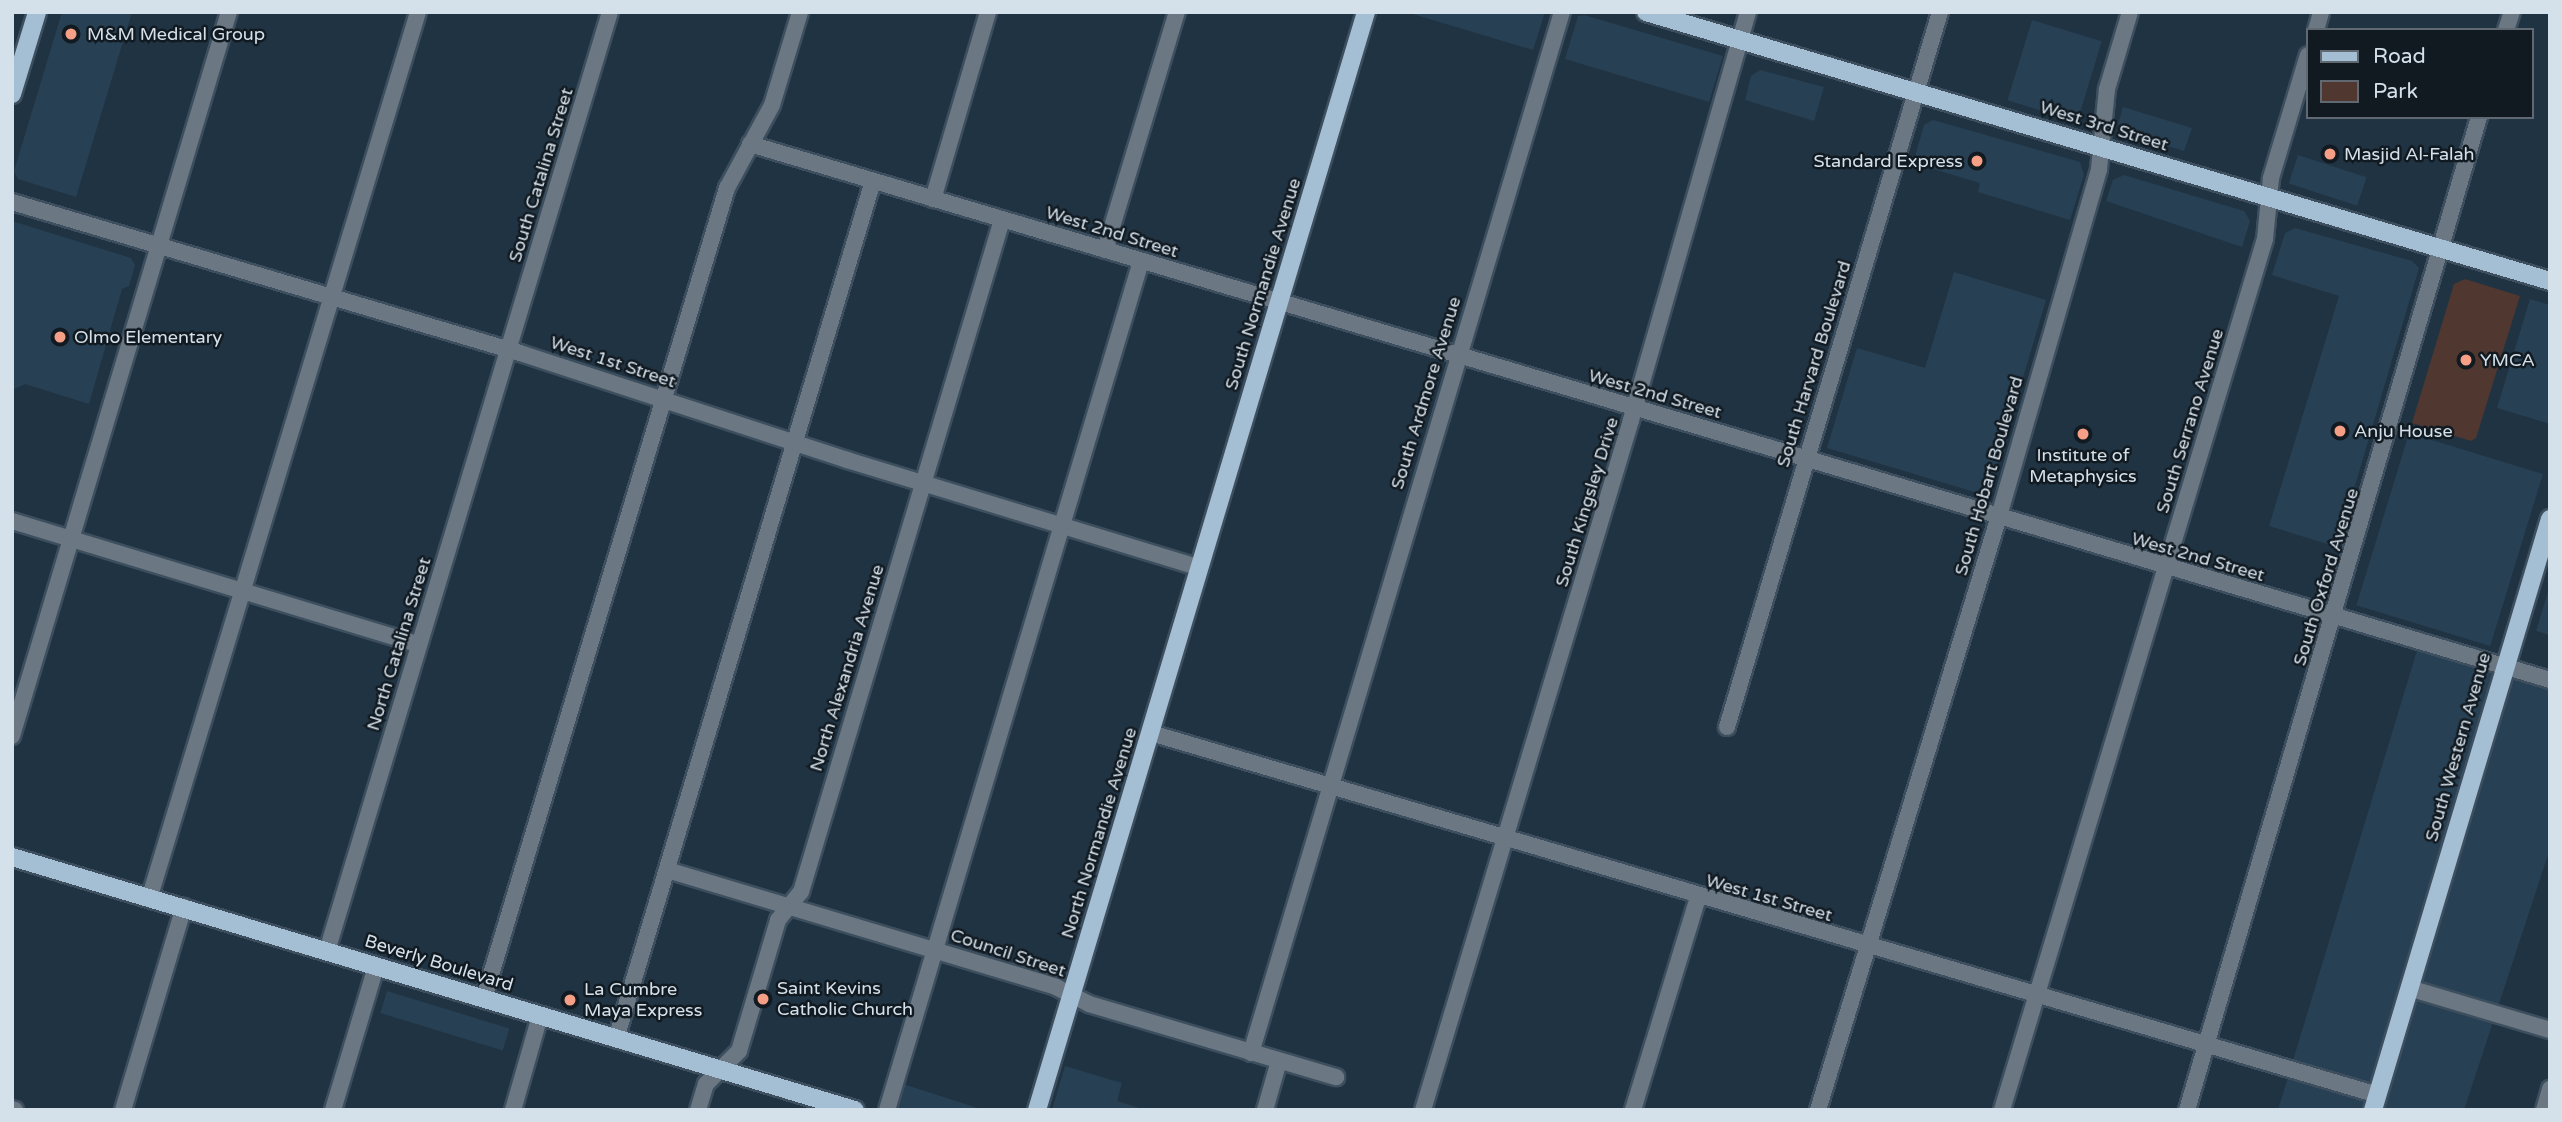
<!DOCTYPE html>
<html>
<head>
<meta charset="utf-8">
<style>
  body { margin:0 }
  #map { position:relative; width:2562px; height:1122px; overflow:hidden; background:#203343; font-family:"Varela Round",sans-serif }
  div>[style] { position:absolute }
  .built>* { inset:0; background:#274053; transform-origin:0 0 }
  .green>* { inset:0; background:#503730 }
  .roads { filter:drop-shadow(2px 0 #3d4f5e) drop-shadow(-2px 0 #3d4f5e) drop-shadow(0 2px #3d4f5e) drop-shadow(0 -2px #3d4f5e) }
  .minor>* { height:16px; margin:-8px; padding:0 8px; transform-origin:8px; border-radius:8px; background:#6b7883 }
  .major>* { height:18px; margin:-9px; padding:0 9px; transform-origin:9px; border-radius:9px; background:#a4bed4 }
  .dots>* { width:19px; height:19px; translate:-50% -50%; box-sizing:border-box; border:4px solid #121a21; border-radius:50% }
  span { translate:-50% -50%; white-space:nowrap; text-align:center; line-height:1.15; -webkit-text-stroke:5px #121a21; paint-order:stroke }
  .poi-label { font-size:18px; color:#d4e0ea }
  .left { translate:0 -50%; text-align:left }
  .right { translate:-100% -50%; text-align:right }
  .street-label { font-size:18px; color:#d4e0ea }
  .frame { position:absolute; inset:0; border:14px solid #d4e0ea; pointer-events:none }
  .legend { position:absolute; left:2306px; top:28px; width:228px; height:91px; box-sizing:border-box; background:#121a21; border:2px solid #606971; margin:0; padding:9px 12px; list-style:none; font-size:21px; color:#d4e0ea }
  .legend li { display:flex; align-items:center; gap:14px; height:35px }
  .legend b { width:35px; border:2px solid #606971 }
</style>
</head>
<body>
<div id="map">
  <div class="built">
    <div style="clip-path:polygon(62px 12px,132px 12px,76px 197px,18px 179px,14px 171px)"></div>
    <div style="clip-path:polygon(1406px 12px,1545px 12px,1533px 50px)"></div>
    <div style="clip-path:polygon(1584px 15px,1723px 56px,1709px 102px,1565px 59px,1578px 16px)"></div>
    <div style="left:2032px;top:20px;width:73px;height:84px;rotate:17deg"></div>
    <div style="clip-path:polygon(1760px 70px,1824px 87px,1814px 121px,1745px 100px,1751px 76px)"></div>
    <div style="clip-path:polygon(2123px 107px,2192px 128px,2184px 151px,2120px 132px,2118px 124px)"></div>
    <div style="clip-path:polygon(1933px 120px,2080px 162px,2084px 175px,2070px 220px,1978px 192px,1980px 183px,1913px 163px,1924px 125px)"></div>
    <div style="left:2298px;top:155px;width:72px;height:30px;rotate:18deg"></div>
    <div style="clip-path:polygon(2124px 175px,2244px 211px,2250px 221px,2242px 247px,2106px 201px,2113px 180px)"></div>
    <div style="clip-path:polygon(12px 221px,131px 258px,135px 265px,129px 286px,122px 289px,89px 404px,25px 384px,12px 390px)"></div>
    <div style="clip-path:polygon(2295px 228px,2412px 261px,2419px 268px,2337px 547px,2269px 526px,2339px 296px,2272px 275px,2285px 233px)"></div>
    <div style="clip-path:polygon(1954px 272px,2046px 300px,1988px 496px,1827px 448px,1857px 348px,1925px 368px)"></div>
    <div style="clip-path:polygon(2530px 299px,2550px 305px,2550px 424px,2497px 408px)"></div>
    <div style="left:2409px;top:433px;width:140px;height:180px;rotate:17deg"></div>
    <div style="clip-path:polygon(2550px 585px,2550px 635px,2536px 631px)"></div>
    <div style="clip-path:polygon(2418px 647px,2550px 685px,2550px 849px,2464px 1110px,2278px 1110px)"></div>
    <div style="left:387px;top:991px;width:128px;height:23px;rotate:17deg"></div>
    <div style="clip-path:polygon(1065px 1066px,1122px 1083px,1117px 1101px,1146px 1110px,1052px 1110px)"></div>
    <div style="clip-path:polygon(900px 1083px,984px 1110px,892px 1110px)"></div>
  </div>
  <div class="green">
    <div style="clip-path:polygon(2465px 279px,2520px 296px,2476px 438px,2471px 441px,2412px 423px,2454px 284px)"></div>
  </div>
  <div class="roads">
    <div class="minor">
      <div style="left:2316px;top:30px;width:19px;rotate:-74deg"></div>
      <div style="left:2506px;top:30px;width:19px;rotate:-72deg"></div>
      <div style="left:750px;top:144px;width:1878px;rotate:16.58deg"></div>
      <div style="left:933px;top:199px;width:195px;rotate:-73.6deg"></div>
      <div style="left:12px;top:202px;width:530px;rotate:16.55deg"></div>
      <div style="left:520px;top:353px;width:344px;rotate:18.1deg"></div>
      <div style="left:847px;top:460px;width:369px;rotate:17deg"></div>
      <div style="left:1105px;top:250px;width:249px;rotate:-73.2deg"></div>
      <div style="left:12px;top:521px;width:425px;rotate:16.9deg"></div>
      <div style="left:1727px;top:727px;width:746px;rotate:-73.41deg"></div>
      <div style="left:1151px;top:733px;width:1279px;rotate:16.44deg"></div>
      <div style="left:12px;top:736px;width:756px;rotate:-73.32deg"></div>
      <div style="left:667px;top:870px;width:406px;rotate:16.7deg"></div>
      <div style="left:1056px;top:987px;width:37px;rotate:27deg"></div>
      <div style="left:1089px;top:1004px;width:258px;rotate:16.5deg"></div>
      <div style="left:150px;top:896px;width:924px;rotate:-73.13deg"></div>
      <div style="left:327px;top:951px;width:981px;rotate:-73.23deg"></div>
      <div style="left:2409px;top:988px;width:147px;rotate:16.6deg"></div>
      <div style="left:484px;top:998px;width:846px;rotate:-73.3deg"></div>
      <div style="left:727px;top:188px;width:94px;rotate:-61.5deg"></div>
      <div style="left:772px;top:105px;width:97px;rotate:-73.2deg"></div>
      <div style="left:616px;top:1039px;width:896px;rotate:-73.33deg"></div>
      <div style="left:1251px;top:1053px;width:1086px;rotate:-73.37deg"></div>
      <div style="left:12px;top:1109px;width:3px;rotate:18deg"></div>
      <div style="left:123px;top:1110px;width:212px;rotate:-73.3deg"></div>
      <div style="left:333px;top:1110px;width:149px;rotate:-73.3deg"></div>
      <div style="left:513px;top:1110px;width:98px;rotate:-74deg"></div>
      <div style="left:698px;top:1110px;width:27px;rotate:-73deg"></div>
      <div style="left:706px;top:1084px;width:47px;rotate:-45deg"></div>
      <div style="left:739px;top:1051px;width:137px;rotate:-73.4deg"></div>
      <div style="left:778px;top:920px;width:36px;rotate:-51deg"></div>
      <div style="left:801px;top:892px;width:701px;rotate:-73.35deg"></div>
      <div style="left:887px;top:1110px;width:886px;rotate:-73.34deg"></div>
      <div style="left:1265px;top:1110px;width:51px;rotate:-74.1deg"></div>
      <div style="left:1423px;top:1110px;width:721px;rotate:-73.22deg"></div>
      <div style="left:1631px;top:420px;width:424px;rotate:-74deg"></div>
      <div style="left:1633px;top:1110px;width:223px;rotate:-73deg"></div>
      <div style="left:1818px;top:1110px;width:621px;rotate:-73.05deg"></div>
      <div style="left:1999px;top:516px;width:361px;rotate:-73.9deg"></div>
      <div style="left:2099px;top:169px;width:80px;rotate:-84.3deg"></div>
      <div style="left:2107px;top:89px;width:80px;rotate:-73.4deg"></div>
      <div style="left:2002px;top:1110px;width:910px;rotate:-73.2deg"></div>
      <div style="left:2265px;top:239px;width:61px;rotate:-84.4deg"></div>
      <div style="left:2271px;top:178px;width:128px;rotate:-73.3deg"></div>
      <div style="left:2187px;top:1110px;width:1035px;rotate:-73.61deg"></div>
      <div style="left:2544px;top:1110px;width:22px;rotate:-74deg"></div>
    </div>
    <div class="major">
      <div style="left:1646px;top:12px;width:943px;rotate:16.57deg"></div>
      <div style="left:12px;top:94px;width:86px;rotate:-73deg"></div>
      <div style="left:12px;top:857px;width:880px;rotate:16.71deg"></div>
      <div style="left:1037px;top:1110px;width:1146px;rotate:-73.32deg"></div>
      <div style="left:2373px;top:1110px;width:617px;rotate:-73.33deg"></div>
    </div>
  </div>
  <div class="dots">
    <div style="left:71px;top:34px;background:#f49f86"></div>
    <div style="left:2330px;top:154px;background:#f49f86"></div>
    <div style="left:1977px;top:161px;background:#f49f86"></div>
    <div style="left:60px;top:337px;background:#f49f86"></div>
    <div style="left:2466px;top:360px;background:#f49f86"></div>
    <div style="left:2340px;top:431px;background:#f49f86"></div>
    <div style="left:2083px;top:434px;background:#f49f86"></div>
    <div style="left:763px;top:999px;background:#f49f86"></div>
    <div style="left:570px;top:1000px;background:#f49f86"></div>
  </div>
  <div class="poi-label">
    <span class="left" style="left:87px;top:34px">M&amp;M Medical Group</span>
    <span class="left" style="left:2344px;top:154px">Masjid Al-Falah</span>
    <span class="right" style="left:1963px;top:161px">Standard Express</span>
    <span class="left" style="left:74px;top:337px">Olmo Elementary</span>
    <span class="left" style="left:2480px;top:360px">YMCA</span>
    <span class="left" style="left:2354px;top:431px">Anju House</span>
    <span style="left:2083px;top:466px">Institute of<br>Metaphysics</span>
    <span class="left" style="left:777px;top:999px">Saint Kevins<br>Catholic Church</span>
    <span class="left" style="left:584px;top:1000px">La Cumbre<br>Maya Express</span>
  </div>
  <div class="street-label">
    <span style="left:2104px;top:126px;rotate:17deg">West 3rd Street</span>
    <span style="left:541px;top:175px;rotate:-73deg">South Catalina Street</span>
    <span style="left:1112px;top:232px;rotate:17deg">West 2nd Street</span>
    <span style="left:1263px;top:284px;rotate:-73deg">South Normandie Avenue</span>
    <span style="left:613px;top:362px;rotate:18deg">West 1st Street</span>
    <span style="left:1814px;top:364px;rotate:-73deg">South Harvard Boulevard</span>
    <span style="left:1426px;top:393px;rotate:-73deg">South Ardmore Avenue</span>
    <span style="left:1655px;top:394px;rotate:16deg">West 2nd Street</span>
    <span style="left:2190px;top:421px;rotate:-73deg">South Serrano Avenue</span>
    <span style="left:1989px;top:476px;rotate:-74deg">South Hobart Boulevard</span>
    <span style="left:1587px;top:502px;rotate:-73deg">South Kingsley Drive</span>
    <span style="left:2198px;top:557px;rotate:16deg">West 2nd Street</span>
    <span style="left:2326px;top:577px;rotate:-73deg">South Oxford Avenue</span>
    <span style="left:399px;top:644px;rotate:-73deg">North Catalina Street</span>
    <span style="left:847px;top:668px;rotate:-73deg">North Alexandria Avenue</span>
    <span style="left:2458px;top:747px;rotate:-74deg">South Western Avenue</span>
    <span style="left:1099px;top:833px;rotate:-73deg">North Normandie Avenue</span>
    <span style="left:1769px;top:898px;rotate:16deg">West 1st Street</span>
    <span style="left:1008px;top:953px;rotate:18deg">Council Street</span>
    <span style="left:439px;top:963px;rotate:17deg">Beverly Boulevard</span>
  </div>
  <div class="frame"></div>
  <ul class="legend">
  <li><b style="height:9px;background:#a4bed4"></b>Road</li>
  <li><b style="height:19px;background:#503730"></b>Park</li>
  </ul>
</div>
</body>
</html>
